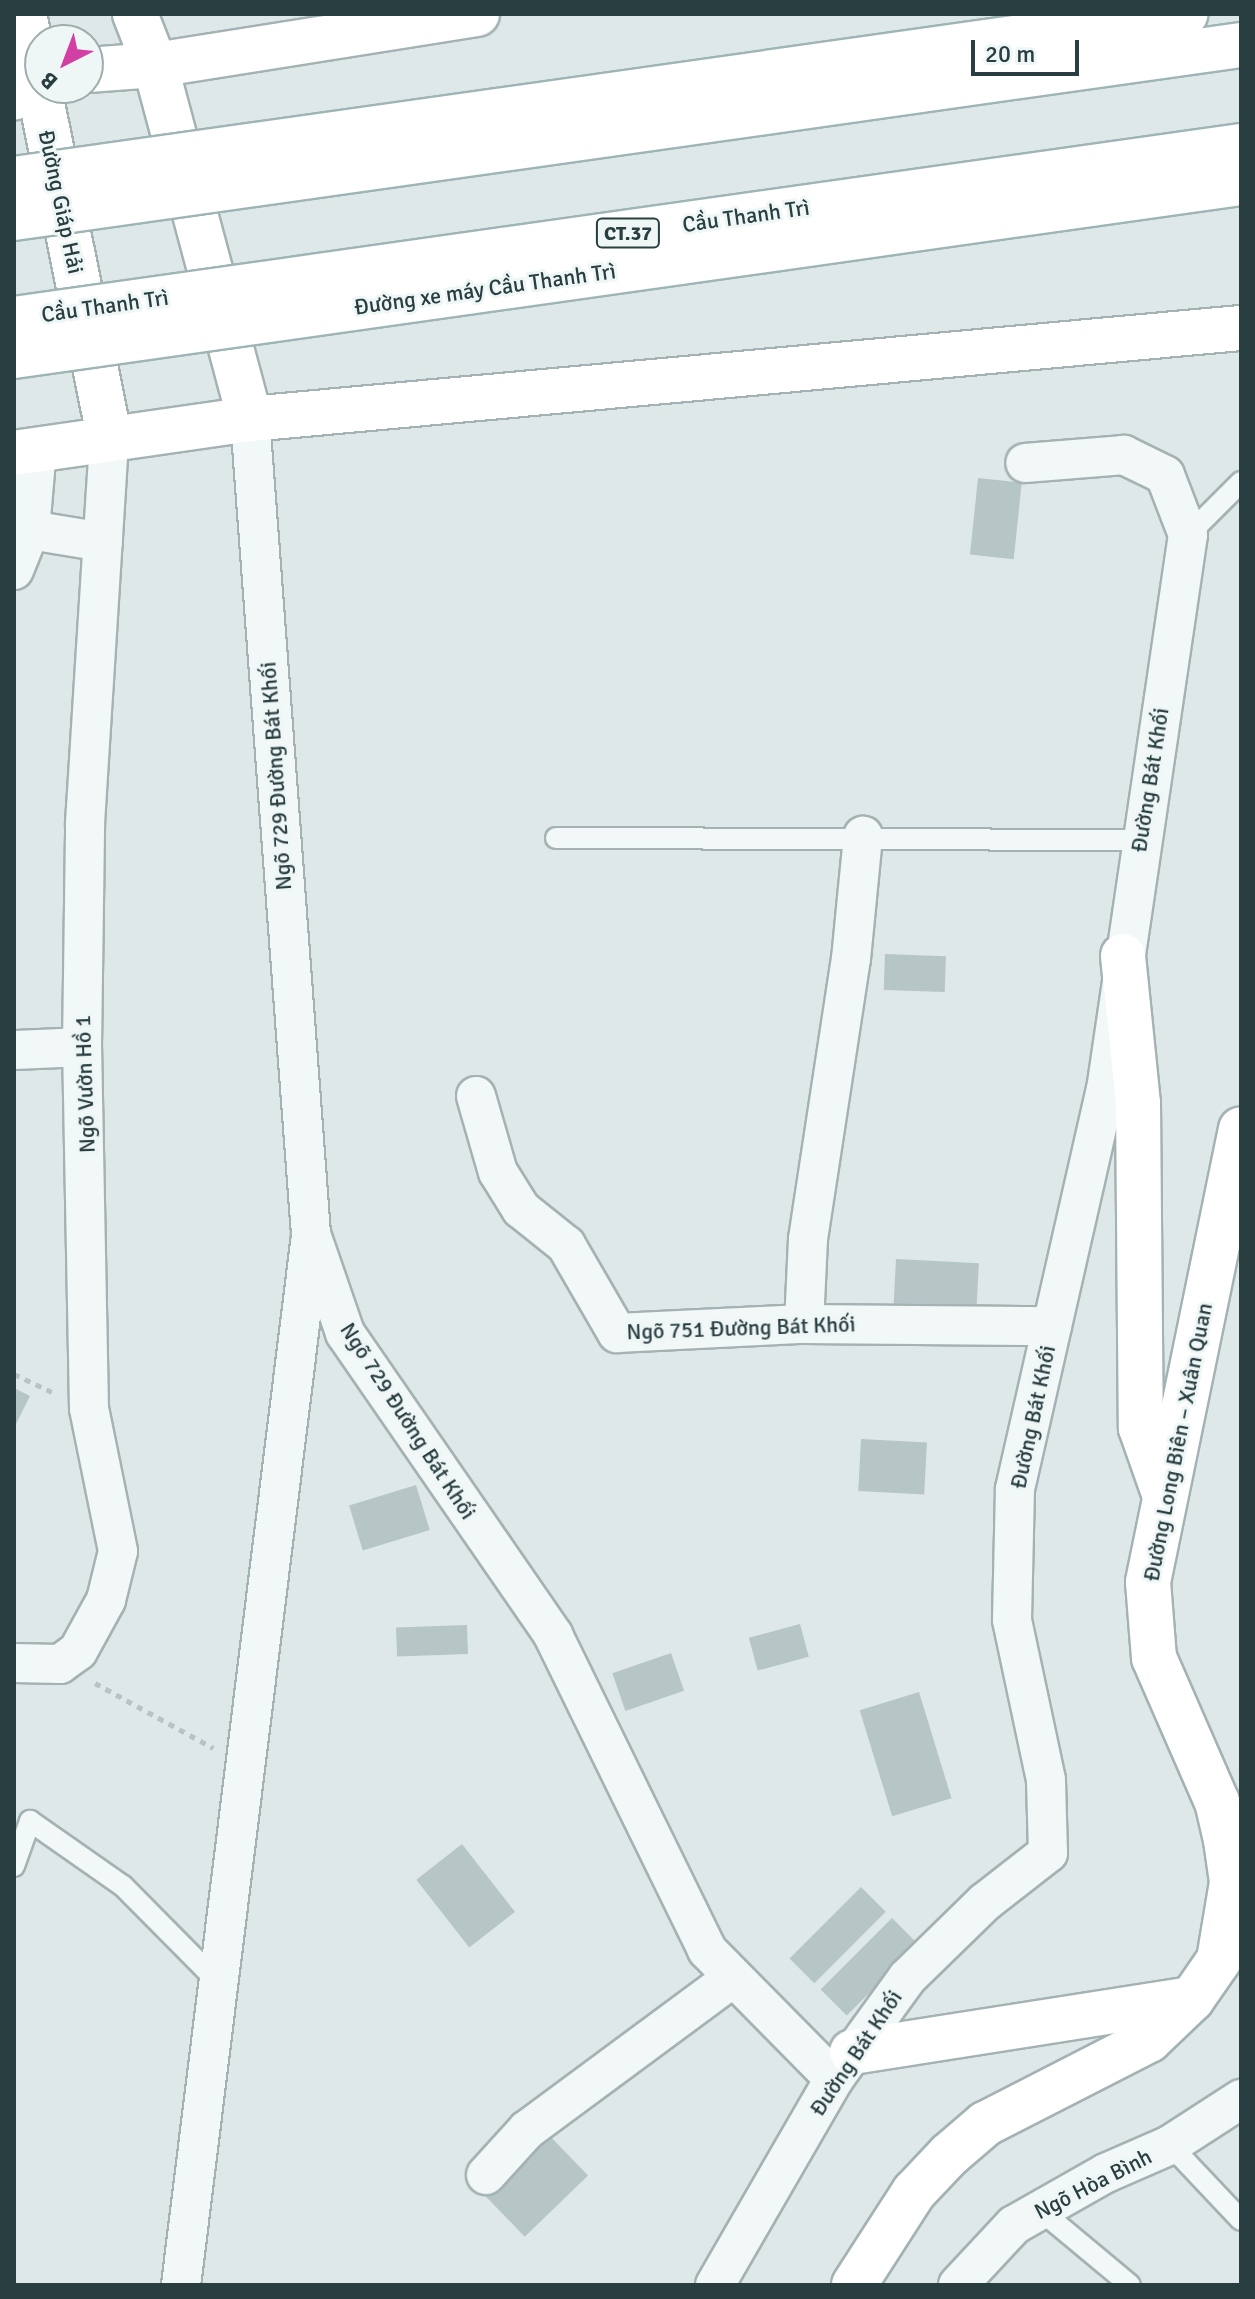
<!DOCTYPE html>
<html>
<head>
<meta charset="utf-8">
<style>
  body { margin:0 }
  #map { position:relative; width:1255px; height:2299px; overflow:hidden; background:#dfe8e9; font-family:Signika,sans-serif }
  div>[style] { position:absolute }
  .building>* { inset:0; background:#b6c5c6; transform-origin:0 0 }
  .path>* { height:5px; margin-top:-2.5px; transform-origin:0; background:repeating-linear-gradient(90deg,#b9c3c4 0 6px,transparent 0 12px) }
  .roads { filter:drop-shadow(2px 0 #a4b2b3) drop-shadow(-2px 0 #a4b2b3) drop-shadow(0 2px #a4b2b3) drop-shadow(0 -2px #a4b2b3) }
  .service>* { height:20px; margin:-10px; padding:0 10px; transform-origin:10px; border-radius:10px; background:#f2f7f7 }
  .minor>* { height:38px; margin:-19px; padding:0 19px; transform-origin:19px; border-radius:19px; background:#f2f7f7 }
  .secondary>* { height:44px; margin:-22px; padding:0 22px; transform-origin:22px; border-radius:22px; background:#fff }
  .primary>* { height:44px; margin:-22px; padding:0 22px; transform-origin:22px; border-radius:22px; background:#fff }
  .trunk>* { height:44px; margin:-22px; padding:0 22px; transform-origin:22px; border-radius:22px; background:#fff }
  .motorway>* { height:44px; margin:-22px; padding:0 22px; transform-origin:22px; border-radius:22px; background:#fff }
  .bridges { filter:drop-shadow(2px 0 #9eb4b5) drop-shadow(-2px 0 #9eb4b5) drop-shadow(0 2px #9eb4b5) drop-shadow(0 -2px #9eb4b5) }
  .primary-bridge>* { height:44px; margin:-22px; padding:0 22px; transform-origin:22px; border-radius:22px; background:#fff }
  .motorway-bridge>* { height:44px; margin:-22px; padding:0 22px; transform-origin:22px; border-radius:22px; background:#fff }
  span { translate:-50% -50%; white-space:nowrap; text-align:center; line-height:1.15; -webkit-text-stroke:6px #eff6f6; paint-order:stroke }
  .shield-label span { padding:2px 6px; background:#eff6f6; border:2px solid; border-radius:6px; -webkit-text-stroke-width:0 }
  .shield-label { font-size:20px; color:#283e41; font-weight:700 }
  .street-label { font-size:22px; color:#283e41 }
  .frame { position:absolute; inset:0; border:16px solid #283e41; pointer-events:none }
  .north { position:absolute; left:24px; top:24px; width:80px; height:80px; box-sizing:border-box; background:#eff6f6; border:2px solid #9facae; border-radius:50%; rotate:222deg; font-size:22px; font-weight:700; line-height:32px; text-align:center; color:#283e41 }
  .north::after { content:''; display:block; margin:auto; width:28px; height:36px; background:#d240a4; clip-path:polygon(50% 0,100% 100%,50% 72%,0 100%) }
  .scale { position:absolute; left:971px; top:40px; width:108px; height:36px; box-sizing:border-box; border:4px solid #283e41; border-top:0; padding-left:10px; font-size:24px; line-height:28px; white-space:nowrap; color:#283e41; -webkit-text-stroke:6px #eff6f6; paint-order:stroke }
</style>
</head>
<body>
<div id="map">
  <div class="building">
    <div style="left:978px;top:478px;width:44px;height:77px;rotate:6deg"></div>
    <div style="left:885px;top:954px;width:61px;height:36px;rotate:2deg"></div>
    <div style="left:896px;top:1259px;width:83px;height:49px;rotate:3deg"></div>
    <div style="clip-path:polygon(14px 1388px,30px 1396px,14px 1428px)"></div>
    <div style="left:861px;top:1439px;width:66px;height:52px;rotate:3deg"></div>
    <div style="left:416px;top:1485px;width:47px;height:70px;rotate:73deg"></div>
    <div style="left:800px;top:1624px;width:34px;height:53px;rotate:75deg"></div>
    <div style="left:467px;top:1625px;width:29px;height:71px;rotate:88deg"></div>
    <div style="left:671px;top:1653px;width:40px;height:62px;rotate:71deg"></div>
    <div style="left:919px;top:1692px;width:111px;height:62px;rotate:73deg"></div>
    <div style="left:462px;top:1844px;width:86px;height:58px;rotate:52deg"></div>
    <div style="left:861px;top:1887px;width:35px;height:101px;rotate:45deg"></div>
    <div style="left:892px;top:1918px;width:37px;height:101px;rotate:45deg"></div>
    <div style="left:545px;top:2131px;width:62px;height:88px;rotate:46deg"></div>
  </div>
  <div class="path">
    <div style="left:14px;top:1374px;width:42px;rotate:25.3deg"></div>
    <div style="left:95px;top:1683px;width:135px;rotate:28.8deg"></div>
  </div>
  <div class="roads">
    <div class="service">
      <div style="left:1188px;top:535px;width:75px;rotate:-45deg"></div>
      <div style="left:556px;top:838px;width:584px;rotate:0.2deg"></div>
      <div style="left:14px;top:1866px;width:48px;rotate:-70.4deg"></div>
      <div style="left:30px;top:1821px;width:113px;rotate:35deg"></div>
      <div style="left:123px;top:1886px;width:135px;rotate:45.3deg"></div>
      <div style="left:1170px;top:2145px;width:103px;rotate:46.6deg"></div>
      <div style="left:1040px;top:2210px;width:117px;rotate:39.8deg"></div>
    </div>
    <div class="minor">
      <div style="left:250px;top:419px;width:817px;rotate:85.72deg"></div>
      <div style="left:311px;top:1234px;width:105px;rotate:71deg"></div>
      <div style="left:345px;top:1333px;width:367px;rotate:55.4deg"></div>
      <div style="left:553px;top:1635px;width:351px;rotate:63.9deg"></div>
      <div style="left:707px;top:1950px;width:181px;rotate:45.4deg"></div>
      <div style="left:30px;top:530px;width:74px;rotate:9.3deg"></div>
      <div style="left:14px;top:570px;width:43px;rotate:-68.2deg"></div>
      <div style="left:30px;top:530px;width:81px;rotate:-85.1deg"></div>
      <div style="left:14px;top:1050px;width:68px;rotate:-2.5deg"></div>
      <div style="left:476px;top:1096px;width:79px;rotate:73.9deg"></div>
      <div style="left:498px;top:1172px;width:44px;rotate:58.1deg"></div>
      <div style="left:521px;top:1209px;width:58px;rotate:38.7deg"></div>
      <div style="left:566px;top:1245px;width:102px;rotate:59.9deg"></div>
      <div style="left:617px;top:1333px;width:187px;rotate:-2.8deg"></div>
      <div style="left:804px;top:1324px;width:248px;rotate:0.5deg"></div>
      <div style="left:804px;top:1324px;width:85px;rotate:-87.3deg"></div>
      <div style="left:808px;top:1239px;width:283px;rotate:-81.3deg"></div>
      <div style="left:851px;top:959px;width:124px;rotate:-84.4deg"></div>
      <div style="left:14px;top:1663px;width:46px;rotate:1.2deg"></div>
      <div style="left:60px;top:1664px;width:22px;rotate:-36deg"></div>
      <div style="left:78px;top:1651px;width:58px;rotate:-61.2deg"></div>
      <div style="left:106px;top:1600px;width:50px;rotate:-76.2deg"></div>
      <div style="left:118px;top:1551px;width:145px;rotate:-101.5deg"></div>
      <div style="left:89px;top:1409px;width:362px;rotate:-91.1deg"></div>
      <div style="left:82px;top:1047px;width:224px;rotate:-89.2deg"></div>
      <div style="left:85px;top:823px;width:387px;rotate:-86.4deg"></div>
      <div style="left:486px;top:2175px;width:61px;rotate:-47.7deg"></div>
      <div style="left:527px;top:2130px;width:254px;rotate:-36.5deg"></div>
      <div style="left:181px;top:2285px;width:1049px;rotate:-82.94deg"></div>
      <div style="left:715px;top:2285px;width:238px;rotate:-60deg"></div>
      <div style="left:834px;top:2079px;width:125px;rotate:-54.1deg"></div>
      <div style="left:907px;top:1978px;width:109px;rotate:-44.3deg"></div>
      <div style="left:985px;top:1902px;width:80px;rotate:-37.9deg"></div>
      <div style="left:1048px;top:1853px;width:73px;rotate:-91.6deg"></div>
      <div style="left:1046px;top:1780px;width:164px;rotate:-102deg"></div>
      <div style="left:1012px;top:1620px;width:131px;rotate:-88.7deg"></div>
      <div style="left:1015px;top:1489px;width:409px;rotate:-77.2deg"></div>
      <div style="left:1106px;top:1090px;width:561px;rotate:-81.6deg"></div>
      <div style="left:1188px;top:535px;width:64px;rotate:-111deg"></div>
      <div style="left:1165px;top:475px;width:46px;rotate:-154deg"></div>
      <div style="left:1124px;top:455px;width:99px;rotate:175.4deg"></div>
      <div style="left:958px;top:2285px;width:82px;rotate:-47deg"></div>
      <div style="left:1014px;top:2225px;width:106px;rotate:-29.5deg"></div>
      <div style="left:1106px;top:2173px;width:70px;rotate:-23.6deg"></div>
      <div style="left:1170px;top:2145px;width:85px;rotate:-32.9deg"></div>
    </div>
    <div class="secondary">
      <div style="left:155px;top:65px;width:326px;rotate:-9deg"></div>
      <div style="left:250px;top:419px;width:995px;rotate:-5.25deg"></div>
    </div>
    <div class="primary">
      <div style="left:1123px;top:956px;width:148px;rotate:84.2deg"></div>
      <div style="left:1138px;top:1103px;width:325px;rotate:89.5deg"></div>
      <div style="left:1141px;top:1428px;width:72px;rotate:70.6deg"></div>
      <div style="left:852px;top:2052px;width:344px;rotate:-8.9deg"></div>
      <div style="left:854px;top:2285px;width:111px;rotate:-57.2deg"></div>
      <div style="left:914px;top:2192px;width:51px;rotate:-46.6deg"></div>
      <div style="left:949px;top:2155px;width:48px;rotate:-40.7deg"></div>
      <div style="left:985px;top:2124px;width:184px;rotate:-27.1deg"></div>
      <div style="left:1149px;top:2040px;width:59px;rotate:-43.6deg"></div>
      <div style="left:1192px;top:1999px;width:47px;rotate:-55.3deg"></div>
      <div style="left:1219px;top:1960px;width:79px;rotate:-80.5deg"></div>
      <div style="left:1232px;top:1882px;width:42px;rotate:-98.1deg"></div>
      <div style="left:1226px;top:1840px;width:39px;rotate:-103deg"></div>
      <div style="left:1217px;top:1802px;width:157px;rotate:-113.6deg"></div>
      <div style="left:1154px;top:1658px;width:76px;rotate:-94.5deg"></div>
      <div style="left:1148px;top:1582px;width:462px;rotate:-78.4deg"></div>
    </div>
    <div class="trunk">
      <div style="left:24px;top:14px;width:431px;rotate:78.6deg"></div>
      <div style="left:88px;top:70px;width:67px;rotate:-4.3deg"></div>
      <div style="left:14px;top:453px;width:238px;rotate:-8.2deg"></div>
      <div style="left:250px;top:419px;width:367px;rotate:-105deg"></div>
      <div style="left:155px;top:65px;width:55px;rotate:-111.4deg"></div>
    </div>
    <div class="motorway">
      <div style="left:14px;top:68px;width:21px;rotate:19deg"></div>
      <div style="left:34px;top:75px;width:30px;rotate:131deg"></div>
    </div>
  </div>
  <div class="bridges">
    <div class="primary-bridge">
      <div style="left:14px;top:179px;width:1183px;rotate:-8.02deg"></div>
      <div style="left:14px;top:356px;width:1239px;rotate:-8.03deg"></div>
    </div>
    <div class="motorway-bridge">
      <div style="left:14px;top:218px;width:1239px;rotate:-8.03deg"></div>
      <div style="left:14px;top:319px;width:1239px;rotate:-8.03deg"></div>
    </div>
  </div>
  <div class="shield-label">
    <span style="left:628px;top:233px">CT.37</span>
  </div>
  <div class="street-label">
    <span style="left:61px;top:202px;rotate:78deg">Đường Giáp Hải</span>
    <span style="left:746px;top:216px;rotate:-8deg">Cầu Thanh Trì</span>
    <span style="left:485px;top:289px;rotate:-8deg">Đường xe máy Cầu Thanh Trì</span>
    <span style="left:105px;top:306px;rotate:-8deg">Cầu Thanh Trì</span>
    <span style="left:276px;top:776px;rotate:-94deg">Ngõ 729 Đường Bát Khối</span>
    <span style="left:1150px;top:780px;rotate:-81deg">Đường Bát Khối</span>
    <span style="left:85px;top:1084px;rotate:-92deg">Ngõ Vườn Hồ 1</span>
    <span style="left:741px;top:1328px;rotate:-2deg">Ngõ 751 Đường Bát Khối</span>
    <span style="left:1033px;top:1417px;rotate:-78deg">Đường Bát Khối</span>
    <span style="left:408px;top:1421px;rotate:57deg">Ngõ 729 Đường Bát Khối</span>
    <span style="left:1178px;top:1442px;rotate:-79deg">Đường Long Biên – Xuân Quan</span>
    <span style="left:856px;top:2053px;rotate:-56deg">Đường Bát Khối</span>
    <span style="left:1093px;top:2184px;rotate:-27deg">Ngõ Hòa Bình</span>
  </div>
  <div class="frame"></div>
  <div class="north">B</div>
  <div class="scale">20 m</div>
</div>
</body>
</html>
